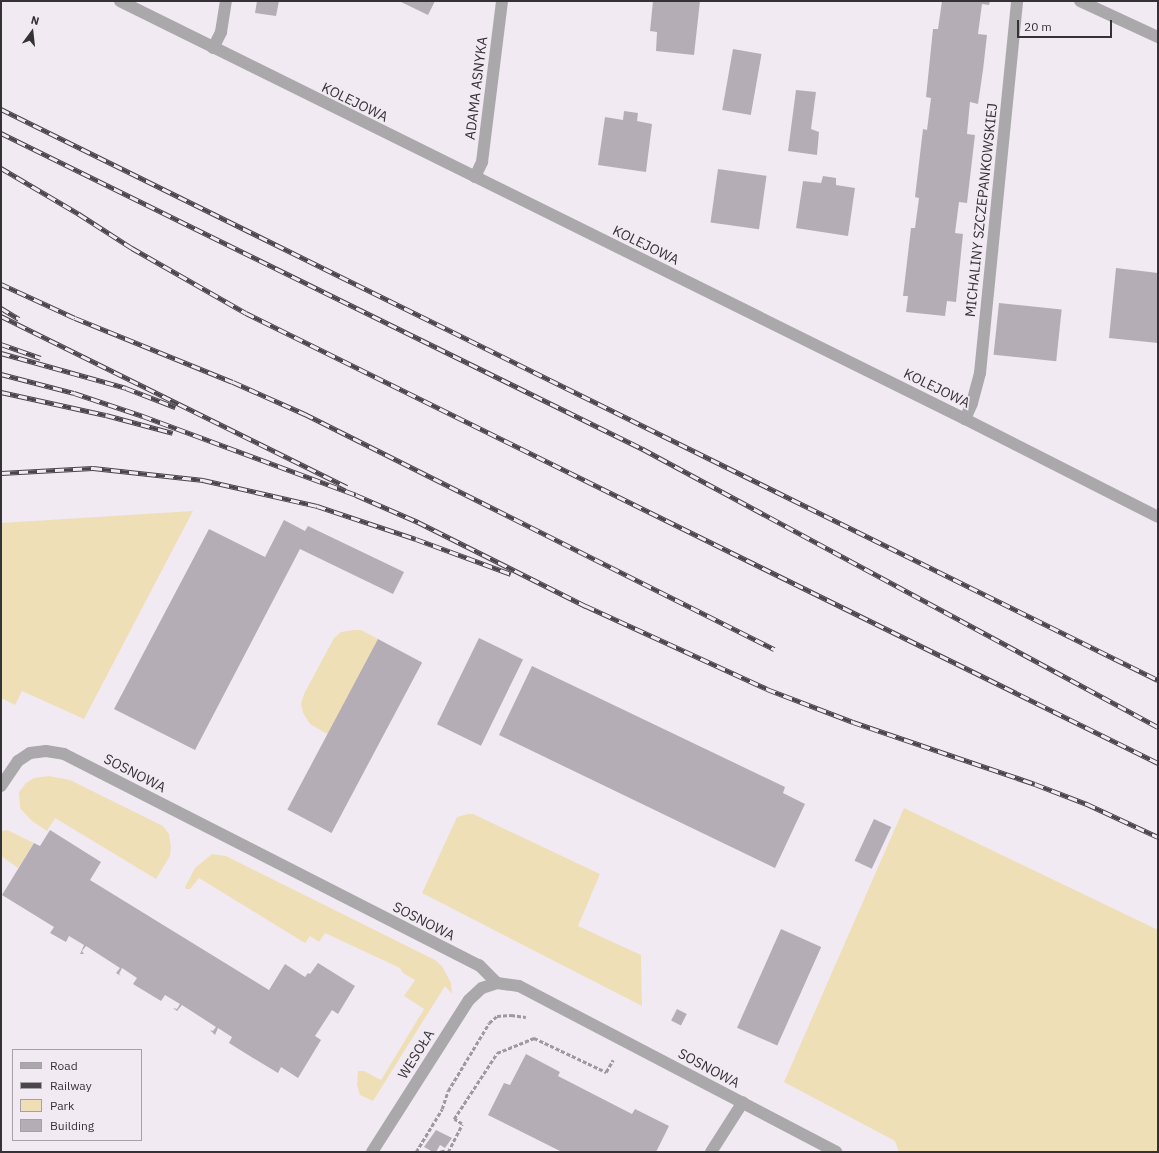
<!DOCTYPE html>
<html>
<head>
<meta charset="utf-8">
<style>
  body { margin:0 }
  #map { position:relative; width:1159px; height:1153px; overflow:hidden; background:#f2eaf3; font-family:"IBM Plex Sans",sans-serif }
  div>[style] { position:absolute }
  .green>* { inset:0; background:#eedfb6 }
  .building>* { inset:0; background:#b5adb6; transform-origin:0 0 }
  .path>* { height:2.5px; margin-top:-1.25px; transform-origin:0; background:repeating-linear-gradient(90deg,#9e999f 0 4px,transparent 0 6px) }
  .lane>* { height:12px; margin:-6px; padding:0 6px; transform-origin:6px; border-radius:6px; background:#aba8ac }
  .street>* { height:12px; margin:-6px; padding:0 6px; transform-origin:6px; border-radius:6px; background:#aba8ac }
  .rail>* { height:4.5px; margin-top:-2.25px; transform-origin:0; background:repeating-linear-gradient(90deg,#f2eaf3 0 9px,#49454a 0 18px); box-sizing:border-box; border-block:1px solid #49454a }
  span { translate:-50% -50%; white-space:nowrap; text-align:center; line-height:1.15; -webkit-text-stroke:3.5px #f2eaf3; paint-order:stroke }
  .street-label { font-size:14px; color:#353236 }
  .frame { position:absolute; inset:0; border:2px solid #353236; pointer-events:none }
  .legend { position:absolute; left:12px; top:1049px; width:130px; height:92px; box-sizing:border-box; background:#f2eaf3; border:1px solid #a6a0a7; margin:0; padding:5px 7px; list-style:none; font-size:12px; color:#353236 }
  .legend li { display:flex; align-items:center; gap:8px; height:20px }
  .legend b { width:20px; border:1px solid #a6a0a7 }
  .north { position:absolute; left:12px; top:12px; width:40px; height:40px; -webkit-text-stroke:3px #f2eaf3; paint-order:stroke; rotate:15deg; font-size:11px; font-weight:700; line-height:16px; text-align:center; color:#353236 }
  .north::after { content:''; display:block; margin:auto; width:14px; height:18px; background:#353236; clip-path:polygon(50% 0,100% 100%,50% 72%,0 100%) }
  .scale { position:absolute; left:1017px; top:20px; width:95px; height:18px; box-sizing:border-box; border:2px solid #353236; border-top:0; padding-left:5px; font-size:12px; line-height:14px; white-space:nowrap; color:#353236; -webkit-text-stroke:3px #f2eaf3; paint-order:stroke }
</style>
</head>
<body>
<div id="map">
  <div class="green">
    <div style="clip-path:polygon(193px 511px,84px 719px,22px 691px,15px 705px,1px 698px,1px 523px)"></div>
    <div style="clip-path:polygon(353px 630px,361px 630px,378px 639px,329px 735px,310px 724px,303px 713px,301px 704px,304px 694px,334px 638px,341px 632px)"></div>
    <div style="clip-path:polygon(49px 776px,70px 780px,163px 826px,169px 834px,171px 847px,170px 856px,156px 879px,55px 818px,47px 831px,32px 821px,20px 808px,19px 792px,26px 783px,34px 778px)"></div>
    <div style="clip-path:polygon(904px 808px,1158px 930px,1158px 1152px,899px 1152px,895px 1141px,784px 1082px)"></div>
    <div style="clip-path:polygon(468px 814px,473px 814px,600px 874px,578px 926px,641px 955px,642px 1006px,422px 893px,457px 817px)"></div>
    <div style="clip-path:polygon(7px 830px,34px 843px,18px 868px,1px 856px,1px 831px)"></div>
    <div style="clip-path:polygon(212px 854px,226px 856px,435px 960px,442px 966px,451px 983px,452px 994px,445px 986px,373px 1101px,360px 1095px,357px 1085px,358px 1071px,364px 1071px,381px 1080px,424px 1009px,404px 996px,415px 980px,403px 973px,400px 968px,325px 933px,319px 942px,310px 936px,305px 943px,199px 878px,190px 889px,186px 889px,185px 887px,195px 868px)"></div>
  </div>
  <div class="building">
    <div style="clip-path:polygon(257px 1px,279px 1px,276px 16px,255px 13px)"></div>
    <div style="clip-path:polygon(399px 1px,435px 1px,428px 15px)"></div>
    <div style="clip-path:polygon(653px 1px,700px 1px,694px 55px,656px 51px,657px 32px,650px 31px)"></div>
    <div style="clip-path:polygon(942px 1px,990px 1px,989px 5px,982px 4px,978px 34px,987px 35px,983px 70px,978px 104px,970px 102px,967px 134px,975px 135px,967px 203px,959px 202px,955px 233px,963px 234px,956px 302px,947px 301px,945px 316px,906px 312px,908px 296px,903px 296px,911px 228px,915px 228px,919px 198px,915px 197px,923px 129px,927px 130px,931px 98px,926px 97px,933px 29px,938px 29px)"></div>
    <div style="left:733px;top:49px;width:29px;height:62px;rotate:10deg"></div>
    <div style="clip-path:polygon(796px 90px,816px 92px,811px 129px,819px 132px,817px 155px,788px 151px)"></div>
    <div style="clip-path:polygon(624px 111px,638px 113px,637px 121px,652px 124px,646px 172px,598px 165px,605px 117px,623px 120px)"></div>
    <div style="left:718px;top:169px;width:49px;height:54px;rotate:8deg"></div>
    <div style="clip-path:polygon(823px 176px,836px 178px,836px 185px,855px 188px,848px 236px,796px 228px,803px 181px,821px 183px)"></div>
    <div style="clip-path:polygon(1116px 268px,1158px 273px,1158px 343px,1109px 338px)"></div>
    <div style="left:999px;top:303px;width:63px;height:52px;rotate:6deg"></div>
    <div style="clip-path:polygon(284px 520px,305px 531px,308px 526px,404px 572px,393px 594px,300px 549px,195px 750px,114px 709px,209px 529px,265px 557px)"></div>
    <div style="left:479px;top:638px;width:49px;height:96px;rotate:26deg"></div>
    <div style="left:378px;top:639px;width:50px;height:193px;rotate:28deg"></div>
    <div style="clip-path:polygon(532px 666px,785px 787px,783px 793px,805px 804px,775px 868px,499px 735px)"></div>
    <div style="left:874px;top:819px;width:19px;height:46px;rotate:25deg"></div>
    <div style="clip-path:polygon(50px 830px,101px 862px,90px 880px,269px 990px,285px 964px,305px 977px,308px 973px,310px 974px,318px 963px,355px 986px,338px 1014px,332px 1010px,315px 1036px,321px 1040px,298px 1078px,281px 1067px,278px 1073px,253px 1058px,229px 1043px,232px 1037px,218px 1028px,215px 1035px,210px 1030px,213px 1031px,216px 1027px,182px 1005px,177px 1011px,173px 1008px,177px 1009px,180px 1004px,165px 995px,161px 1001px,133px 984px,137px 978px,122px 968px,119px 974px,121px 976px,116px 973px,120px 968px,86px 946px,82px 951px,84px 954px,80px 954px,84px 945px,69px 936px,66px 942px,50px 933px,54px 927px,2px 895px,34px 843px,40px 846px)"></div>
    <div style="left:781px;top:929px;width:44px;height:108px;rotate:24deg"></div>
    <div style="left:677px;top:1009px;width:11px;height:13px;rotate:27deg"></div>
    <div style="clip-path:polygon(526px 1054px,560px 1072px,558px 1076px,632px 1114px,635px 1109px,669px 1126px,656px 1152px,562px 1152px,488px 1115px,504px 1083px,510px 1085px)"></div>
    <div style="clip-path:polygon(436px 1130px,452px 1138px,445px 1148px,440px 1145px,436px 1152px,433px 1152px,424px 1147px)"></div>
  </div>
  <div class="path">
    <div style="left:416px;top:1152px;width:50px;rotate:-58.8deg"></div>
    <div style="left:442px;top:1109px;width:19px;rotate:-72deg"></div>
    <div style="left:448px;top:1091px;width:79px;rotate:-58.9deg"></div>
    <div style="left:489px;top:1023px;width:11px;rotate:-41deg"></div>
    <div style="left:497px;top:1016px;width:14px;rotate:-4deg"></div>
    <div style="left:511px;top:1015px;width:15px;rotate:8deg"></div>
    <div style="left:441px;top:1152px;width:2px;rotate:-63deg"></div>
    <div style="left:442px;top:1150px;width:4px;rotate:34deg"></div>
    <div style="left:448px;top:1152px;width:31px;rotate:-63deg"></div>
    <div style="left:462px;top:1124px;width:9px;rotate:-148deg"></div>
    <div style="left:454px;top:1119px;width:79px;rotate:-56.9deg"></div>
    <div style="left:497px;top:1053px;width:40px;rotate:-22deg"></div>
    <div style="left:534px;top:1038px;width:80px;rotate:25.3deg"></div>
    <div style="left:606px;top:1072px;width:14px;rotate:-60deg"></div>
  </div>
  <div class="lane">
    <div style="left:711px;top:1152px;width:59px;rotate:-57.4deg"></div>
  </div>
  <div class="street">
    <div style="left:120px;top:1px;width:943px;rotate:26.32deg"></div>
    <div style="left:965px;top:419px;width:216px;rotate:26.9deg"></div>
    <div style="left:1080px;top:1px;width:86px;rotate:24.8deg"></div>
    <div style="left:213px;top:48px;width:18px;rotate:-63deg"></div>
    <div style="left:221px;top:32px;width:31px;rotate:-81deg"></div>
    <div style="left:475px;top:177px;width:17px;rotate:-65deg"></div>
    <div style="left:482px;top:162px;width:162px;rotate:-82.9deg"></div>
    <div style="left:965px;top:419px;width:17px;rotate:-66deg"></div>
    <div style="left:972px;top:403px;width:31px;rotate:-75deg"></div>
    <div style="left:980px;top:373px;width:374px;rotate:-84.3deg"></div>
    <div style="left:1px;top:786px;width:30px;rotate:-56deg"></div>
    <div style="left:18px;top:761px;width:14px;rotate:-34deg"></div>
    <div style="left:30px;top:753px;width:16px;rotate:-7deg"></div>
    <div style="left:46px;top:751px;width:18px;rotate:9deg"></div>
    <div style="left:64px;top:754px;width:466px;rotate:27deg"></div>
    <div style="left:479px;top:965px;width:25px;rotate:45deg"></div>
    <div style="left:497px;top:983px;width:22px;rotate:8deg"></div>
    <div style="left:519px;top:986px;width:358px;rotate:27.6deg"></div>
    <div style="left:372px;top:1152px;width:180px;rotate:-57.5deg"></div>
    <div style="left:469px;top:1000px;width:18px;rotate:-43deg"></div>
    <div style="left:482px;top:988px;width:16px;rotate:-18deg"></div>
  </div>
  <div class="rail">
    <div style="left:1px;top:109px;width:1290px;rotate:26.27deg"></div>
    <div style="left:1px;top:133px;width:716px;rotate:26.21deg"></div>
    <div style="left:643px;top:449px;width:585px;rotate:28.36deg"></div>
    <div style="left:1px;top:168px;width:91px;rotate:30.5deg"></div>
    <div style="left:79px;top:214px;width:63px;rotate:32.7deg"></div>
    <div style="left:132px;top:248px;width:131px;rotate:29.7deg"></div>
    <div style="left:246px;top:313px;width:1017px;rotate:26.26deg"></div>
    <div style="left:1px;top:284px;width:81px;rotate:24.7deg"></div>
    <div style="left:75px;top:318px;width:170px;rotate:22.1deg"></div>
    <div style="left:233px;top:382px;width:79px;rotate:24deg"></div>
    <div style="left:305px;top:414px;width:525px;rotate:26.61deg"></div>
    <div style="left:1px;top:308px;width:21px;rotate:31deg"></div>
    <div style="left:1px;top:316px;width:386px;rotate:26.3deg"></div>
    <div style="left:1px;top:344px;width:42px;rotate:19.3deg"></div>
    <div style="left:1px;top:353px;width:130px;rotate:15.6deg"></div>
    <div style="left:126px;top:388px;width:53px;rotate:21.2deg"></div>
    <div style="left:1px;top:374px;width:75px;rotate:14.6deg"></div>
    <div style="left:74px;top:393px;width:73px;rotate:18.4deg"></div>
    <div style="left:143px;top:416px;width:227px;rotate:20.3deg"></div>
    <div style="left:356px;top:495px;width:68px;rotate:23.5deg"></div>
    <div style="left:418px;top:522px;width:188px;rotate:26.6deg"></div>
    <div style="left:586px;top:606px;width:199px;rotate:24.6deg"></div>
    <div style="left:767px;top:689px;width:92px;rotate:21deg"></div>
    <div style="left:853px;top:722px;width:192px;rotate:18.8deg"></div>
    <div style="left:1035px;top:784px;width:56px;rotate:21deg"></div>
    <div style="left:1087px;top:804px;width:78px;rotate:24.9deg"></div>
    <div style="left:1px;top:392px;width:107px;rotate:12.4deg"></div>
    <div style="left:106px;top:415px;width:69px;rotate:15deg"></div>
    <div style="left:1px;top:473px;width:92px;rotate:-3.1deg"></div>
    <div style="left:93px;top:468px;width:111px;rotate:6.2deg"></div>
    <div style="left:203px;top:480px;width:117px;rotate:12.8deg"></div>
    <div style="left:317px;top:506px;width:104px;rotate:18.4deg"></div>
    <div style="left:416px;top:539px;width:101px;rotate:20.2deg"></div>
  </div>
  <div class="street-label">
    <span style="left:476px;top:88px;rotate:-83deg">ADAMA ASNYKA</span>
    <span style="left:355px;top:102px;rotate:26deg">KOLEJOWA</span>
    <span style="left:981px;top:210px;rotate:-84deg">MICHALINY SZCZEPANKOWSKIEJ</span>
    <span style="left:646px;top:245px;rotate:26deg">KOLEJOWA</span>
    <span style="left:937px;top:388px;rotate:26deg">KOLEJOWA</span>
    <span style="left:135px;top:773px;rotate:27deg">SOSNOWA</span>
    <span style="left:424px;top:921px;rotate:27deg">SOSNOWA</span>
    <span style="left:416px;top:1054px;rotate:-58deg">WESOŁA</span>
    <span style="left:709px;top:1068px;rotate:28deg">SOSNOWA</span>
  </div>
  <div class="frame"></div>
  <ul class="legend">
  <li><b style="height:5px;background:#aba8ac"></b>Road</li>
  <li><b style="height:5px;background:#49454a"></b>Railway</li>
  <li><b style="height:11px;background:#eedfb6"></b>Park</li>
  <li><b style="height:11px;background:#b5adb6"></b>Building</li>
  </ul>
  <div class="north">N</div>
  <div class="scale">20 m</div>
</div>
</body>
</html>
